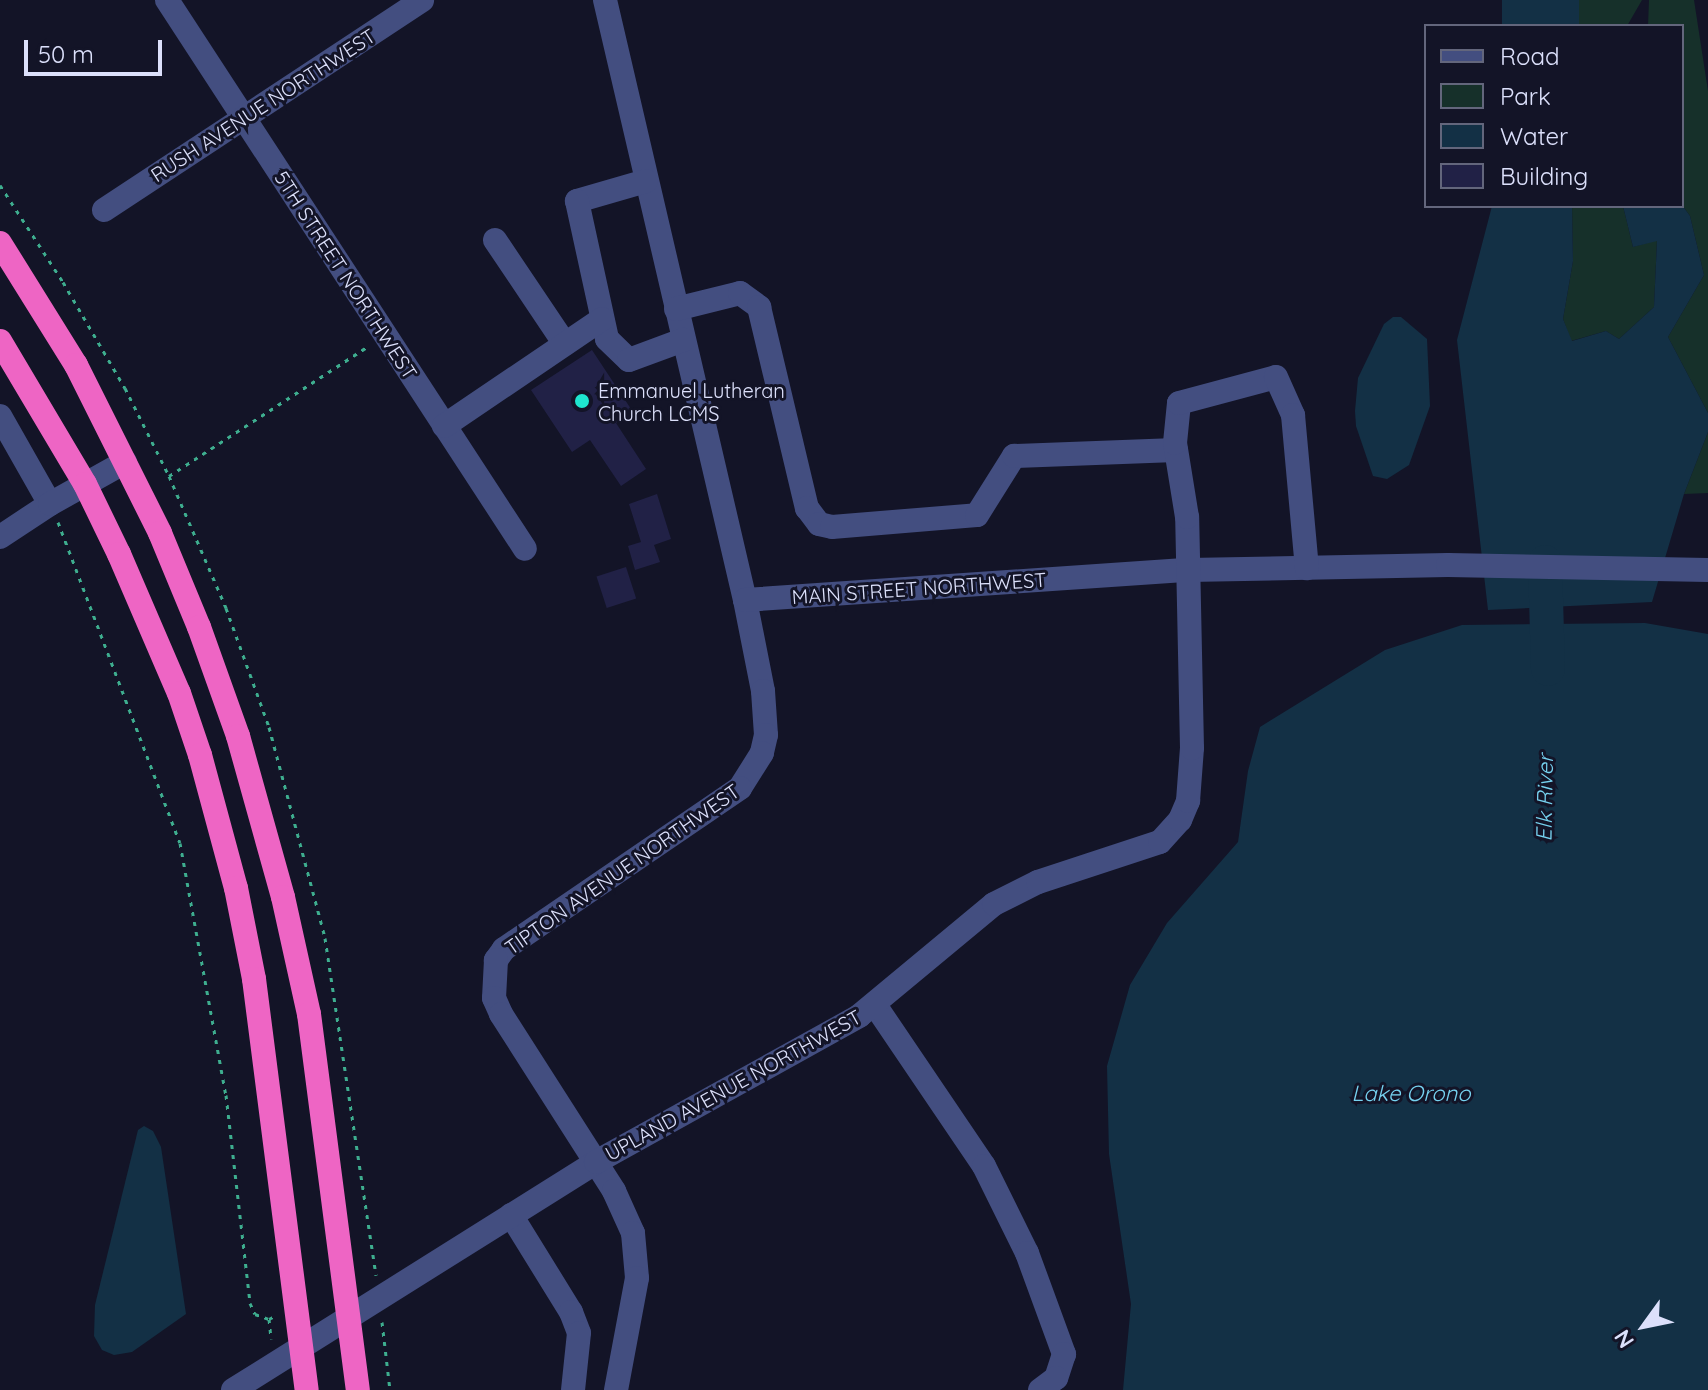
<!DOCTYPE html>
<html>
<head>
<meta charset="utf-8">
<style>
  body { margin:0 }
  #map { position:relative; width:1708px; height:1390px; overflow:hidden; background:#131427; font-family:Quicksand,sans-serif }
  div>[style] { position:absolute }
  .green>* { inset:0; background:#16302a }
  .water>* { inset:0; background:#133045; transform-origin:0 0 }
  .river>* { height:34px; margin:-17px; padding:0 17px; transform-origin:17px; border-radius:17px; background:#133045 }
  .building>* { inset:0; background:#212146; transform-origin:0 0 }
  .path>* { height:3px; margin-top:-1.5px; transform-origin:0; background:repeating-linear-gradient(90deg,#3eae8f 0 4px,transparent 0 10px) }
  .minor>* { height:24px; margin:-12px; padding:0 12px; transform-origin:12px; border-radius:12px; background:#434e80 }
  .highway>* { height:24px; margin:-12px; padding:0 12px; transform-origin:12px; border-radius:12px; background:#ee65c4 }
  .dots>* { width:22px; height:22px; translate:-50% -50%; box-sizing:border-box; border:4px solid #131427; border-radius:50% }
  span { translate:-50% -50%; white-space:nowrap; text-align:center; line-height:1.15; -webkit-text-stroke:6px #131427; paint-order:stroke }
  .street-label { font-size:20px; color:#dce0fb }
  .poi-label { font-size:20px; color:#dce0fb }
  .left { translate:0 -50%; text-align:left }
  .water-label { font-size:22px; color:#76d2f0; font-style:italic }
  .legend { position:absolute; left:1424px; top:24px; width:260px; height:184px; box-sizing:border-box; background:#131427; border:2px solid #63667c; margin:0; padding:10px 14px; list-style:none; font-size:24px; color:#dce0fb }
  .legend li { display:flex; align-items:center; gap:16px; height:40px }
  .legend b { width:40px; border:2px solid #63667c }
  .north { position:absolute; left:1604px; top:1286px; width:80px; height:80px; -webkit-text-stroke:6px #131427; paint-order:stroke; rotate:237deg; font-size:22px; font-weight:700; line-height:32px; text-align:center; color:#dce0fb }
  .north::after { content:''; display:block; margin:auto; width:28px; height:36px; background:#dce0fb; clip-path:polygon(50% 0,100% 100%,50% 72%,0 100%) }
  .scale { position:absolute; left:24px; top:40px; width:138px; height:36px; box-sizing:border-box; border:4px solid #dce0fb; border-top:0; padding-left:10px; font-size:24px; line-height:28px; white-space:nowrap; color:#dce0fb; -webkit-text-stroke:6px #131427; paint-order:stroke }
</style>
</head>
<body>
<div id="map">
  <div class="green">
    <div style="clip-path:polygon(1533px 0,1642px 0,1627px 26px,1573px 26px,1576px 12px)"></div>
    <div style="clip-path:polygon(1649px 0,1694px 0,1708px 91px,1708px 413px,1668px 337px,1704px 275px,1690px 216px,1682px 205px,1682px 26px,1648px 26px)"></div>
    <div style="clip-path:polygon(1572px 206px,1623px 206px,1633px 247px,1657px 240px,1654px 307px,1619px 339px,1606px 331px,1571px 341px,1563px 319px,1573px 261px)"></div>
    <div style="clip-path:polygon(1708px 432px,1708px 493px,1684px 494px)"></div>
  </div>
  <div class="water">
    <div style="left:1502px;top:0;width:77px;height:26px"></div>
    <div style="clip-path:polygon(1682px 205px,1690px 216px,1704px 275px,1668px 337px,1708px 413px,1708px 432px,1684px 494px,1652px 602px,1488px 610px,1457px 340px,1492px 206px,1572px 206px,1573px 261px,1563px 319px,1572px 341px,1606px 331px,1619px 339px,1654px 307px,1657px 241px,1633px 247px,1623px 206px)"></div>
    <div style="clip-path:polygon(1393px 317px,1401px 317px,1427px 339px,1430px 406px,1409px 465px,1387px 479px,1373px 476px,1356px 426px,1355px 411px,1358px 378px,1384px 324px)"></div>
    <div style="clip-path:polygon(1645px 623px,1708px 634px,1708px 1390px,1123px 1390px,1131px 1304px,1109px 1154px,1107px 1066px,1130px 985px,1167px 923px,1238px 842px,1248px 771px,1260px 727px,1385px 650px,1462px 625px)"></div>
    <div style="clip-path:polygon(144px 1126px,153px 1131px,161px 1147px,186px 1314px,132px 1352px,114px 1355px,102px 1350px,94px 1336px,95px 1305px,138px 1130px)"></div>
  </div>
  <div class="river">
    <div style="left:1545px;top:562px;width:107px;rotate:88.4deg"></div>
  </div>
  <div class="building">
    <div style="clip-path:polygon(592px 350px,633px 412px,616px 423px,646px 469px,621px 486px,590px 440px,572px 452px,531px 390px)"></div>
    <div style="clip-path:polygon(657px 494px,671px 539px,654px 545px,660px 562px,635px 570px,628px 546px,641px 542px,629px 504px)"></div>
    <div style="left:626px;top:567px;width:33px;height:31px;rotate:72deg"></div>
  </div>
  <div class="path">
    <div style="left:0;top:185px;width:116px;rotate:57deg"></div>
    <div style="left:63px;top:282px;width:123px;rotate:59.7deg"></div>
    <div style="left:125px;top:388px;width:98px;rotate:63.4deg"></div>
    <div style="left:169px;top:476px;width:144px;rotate:66.6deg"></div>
    <div style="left:226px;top:608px;width:127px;rotate:70.1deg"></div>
    <div style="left:269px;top:727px;width:218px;rotate:75.1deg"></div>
    <div style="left:325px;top:938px;width:341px;rotate:81.4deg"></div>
    <div style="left:169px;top:476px;width:236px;rotate:-33.1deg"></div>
    <div style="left:58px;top:522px;width:343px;rotate:69.2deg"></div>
    <div style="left:180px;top:843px;width:256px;rotate:79.7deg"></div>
    <div style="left:226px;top:1095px;width:209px;rotate:83.4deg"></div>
    <div style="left:250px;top:1303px;width:12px;rotate:66deg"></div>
    <div style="left:255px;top:1314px;width:15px;rotate:20deg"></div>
    <div style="left:269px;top:1319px;width:9px;rotate:-27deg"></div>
    <div style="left:269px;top:1319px;width:20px;rotate:84deg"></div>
    <div style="left:382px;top:1322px;width:68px;rotate:83.3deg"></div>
  </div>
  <div class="minor">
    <div style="left:167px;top:0;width:655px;rotate:56.89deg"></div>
    <div style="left:605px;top:0;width:616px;rotate:76.87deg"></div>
    <div style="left:745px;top:600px;width:93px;rotate:78.8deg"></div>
    <div style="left:763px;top:691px;width:44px;rotate:86.1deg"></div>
    <div style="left:766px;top:735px;width:18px;rotate:103deg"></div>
    <div style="left:762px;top:753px;width:41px;rotate:122.2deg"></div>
    <div style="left:740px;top:788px;width:286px;rotate:145.7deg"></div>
    <div style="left:504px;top:949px;width:14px;rotate:126deg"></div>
    <div style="left:496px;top:960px;width:38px;rotate:93deg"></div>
    <div style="left:494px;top:998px;width:17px;rotate:66deg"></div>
    <div style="left:501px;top:1014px;width:210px;rotate:57.4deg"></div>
    <div style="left:614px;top:1191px;width:46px;rotate:65.7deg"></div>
    <div style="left:633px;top:1233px;width:45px;rotate:84.9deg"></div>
    <div style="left:637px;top:1278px;width:114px;rotate:100.6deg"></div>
    <div style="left:646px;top:181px;width:72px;rotate:163.8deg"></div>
    <div style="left:577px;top:201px;width:141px;rotate:77.7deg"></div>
    <div style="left:607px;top:339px;width:30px;rotate:44deg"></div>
    <div style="left:629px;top:360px;width:58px;rotate:-20.3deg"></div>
    <div style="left:104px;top:210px;width:381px;rotate:-33.4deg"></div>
    <div style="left:495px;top:240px;width:125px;rotate:56.1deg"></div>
    <div style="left:676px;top:309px;width:66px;rotate:-14deg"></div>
    <div style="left:740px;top:293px;width:24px;rotate:36deg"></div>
    <div style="left:759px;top:307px;width:207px;rotate:76.6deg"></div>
    <div style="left:807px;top:508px;width:20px;rotate:53deg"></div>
    <div style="left:819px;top:524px;width:13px;rotate:13deg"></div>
    <div style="left:832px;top:527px;width:145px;rotate:-4.7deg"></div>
    <div style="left:977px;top:515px;width:70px;rotate:-57.9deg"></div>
    <div style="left:1014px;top:456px;width:162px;rotate:-2.1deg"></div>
    <div style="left:0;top:416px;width:101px;rotate:60.4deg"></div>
    <div style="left:444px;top:426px;width:191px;rotate:-34.1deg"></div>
    <div style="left:0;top:537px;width:60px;rotate:-33.4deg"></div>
    <div style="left:50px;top:504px;width:86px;rotate:-29.2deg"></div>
    <div style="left:745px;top:600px;width:444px;rotate:-3.9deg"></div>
    <div style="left:1188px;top:570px;width:260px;rotate:-1.1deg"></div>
    <div style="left:1448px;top:565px;width:260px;rotate:1.1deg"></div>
    <div style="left:875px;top:1005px;width:194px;rotate:55.9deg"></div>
    <div style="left:984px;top:1166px;width:97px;rotate:63.7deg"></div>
    <div style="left:1027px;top:1253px;width:108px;rotate:69.9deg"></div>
    <div style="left:1064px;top:1354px;width:25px;rotate:108deg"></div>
    <div style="left:1056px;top:1378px;width:20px;rotate:143deg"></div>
    <div style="left:511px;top:1215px;width:114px;rotate:58.3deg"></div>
    <div style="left:571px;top:1312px;width:22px;rotate:69deg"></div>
    <div style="left:579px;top:1333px;width:57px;rotate:96deg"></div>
    <div style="left:233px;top:1390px;width:429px;rotate:-32.1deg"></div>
    <div style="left:596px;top:1162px;width:301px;rotate:-29deg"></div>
    <div style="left:859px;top:1016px;width:175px;rotate:-39.7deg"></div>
    <div style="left:994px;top:904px;width:49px;rotate:-26.6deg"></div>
    <div style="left:1038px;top:882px;width:128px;rotate:-18.2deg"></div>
    <div style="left:1160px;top:842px;width:30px;rotate:-48deg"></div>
    <div style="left:1180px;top:820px;width:21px;rotate:-67deg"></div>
    <div style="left:1188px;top:801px;width:53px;rotate:-85.7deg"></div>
    <div style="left:1192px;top:748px;width:231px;rotate:-91.2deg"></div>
    <div style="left:1187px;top:517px;width:75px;rotate:-99.2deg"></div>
    <div style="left:1175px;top:443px;width:40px;rotate:-84.3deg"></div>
    <div style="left:1179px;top:403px;width:100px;rotate:-15deg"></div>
    <div style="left:1276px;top:377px;width:42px;rotate:65.9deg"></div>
    <div style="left:1293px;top:415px;width:154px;rotate:84.8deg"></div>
  </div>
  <div class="highway">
    <div style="left:0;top:243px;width:144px;rotate:58.1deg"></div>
    <div style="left:76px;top:365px;width:188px;rotate:63.4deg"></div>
    <div style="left:160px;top:533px;width:102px;rotate:67.5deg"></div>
    <div style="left:199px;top:627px;width:116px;rotate:70.3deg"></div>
    <div style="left:238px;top:736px;width:167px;rotate:74.4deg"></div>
    <div style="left:283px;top:897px;width:120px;rotate:77.5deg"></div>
    <div style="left:309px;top:1014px;width:379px;rotate:82.6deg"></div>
    <div style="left:0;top:341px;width:166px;rotate:59.3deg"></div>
    <div style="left:85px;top:484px;width:78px;rotate:64.1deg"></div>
    <div style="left:119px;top:554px;width:151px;rotate:66.7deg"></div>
    <div style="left:179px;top:693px;width:65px;rotate:71.3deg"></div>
    <div style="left:200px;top:755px;width:138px;rotate:74.9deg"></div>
    <div style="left:236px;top:888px;width:93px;rotate:78.8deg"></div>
    <div style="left:254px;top:979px;width:414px;rotate:82.7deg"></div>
  </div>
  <div class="dots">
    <div style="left:582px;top:401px;background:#1ee6cf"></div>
  </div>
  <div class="street-label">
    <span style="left:263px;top:105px;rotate:-33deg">RUSH AVENUE NORTHWEST</span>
    <span style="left:346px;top:275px;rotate:57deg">5TH STREET NORTHWEST</span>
    <span style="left:919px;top:588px;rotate:-4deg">MAIN STREET NORTHWEST</span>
    <span style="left:622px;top:869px;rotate:-35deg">TIPTON AVENUE NORTHWEST</span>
    <span style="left:733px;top:1085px;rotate:-29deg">UPLAND AVENUE NORTHWEST</span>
  </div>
  <div class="poi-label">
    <span class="left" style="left:598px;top:402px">Emmanuel Lutheran<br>Church LCMS</span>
  </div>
  <div class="water-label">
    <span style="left:1545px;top:798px;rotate:-89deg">Elk River</span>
    <span style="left:1411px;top:1094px">Lake Orono</span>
  </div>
  <ul class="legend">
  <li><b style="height:10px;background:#434e80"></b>Road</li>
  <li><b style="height:22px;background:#16302a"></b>Park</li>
  <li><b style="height:22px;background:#133045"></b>Water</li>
  <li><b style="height:22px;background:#212146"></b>Building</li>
  </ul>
  <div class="north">N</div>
  <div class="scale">50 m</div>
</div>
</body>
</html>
